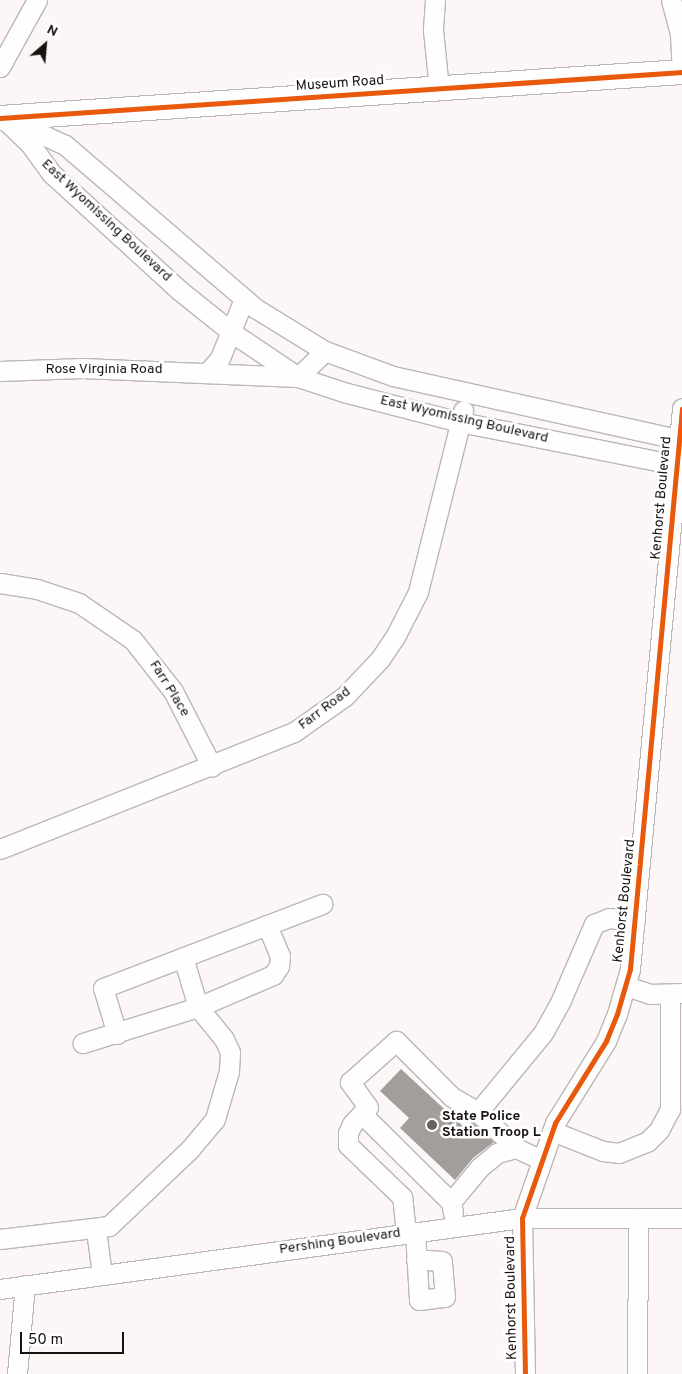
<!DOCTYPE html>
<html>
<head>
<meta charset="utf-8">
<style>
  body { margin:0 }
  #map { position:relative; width:682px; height:1374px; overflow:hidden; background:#fcf7f6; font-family:Overpass,sans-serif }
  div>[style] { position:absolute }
  .building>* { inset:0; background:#a29e9c }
  .roads { filter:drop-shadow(1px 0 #bbb7b6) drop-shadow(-1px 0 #bbb7b6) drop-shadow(0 1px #bbb7b6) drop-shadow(0 -1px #bbb7b6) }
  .minor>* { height:19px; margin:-9.5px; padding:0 9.5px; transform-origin:9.5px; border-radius:9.5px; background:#fffefe }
  .major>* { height:24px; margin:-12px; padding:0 12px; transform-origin:12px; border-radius:12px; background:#fffefe }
  .cycleway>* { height:5px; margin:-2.5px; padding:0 2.5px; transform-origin:2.5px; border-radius:2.5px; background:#e8590c }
  .dots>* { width:14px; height:14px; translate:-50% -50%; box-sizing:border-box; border:2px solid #fff; border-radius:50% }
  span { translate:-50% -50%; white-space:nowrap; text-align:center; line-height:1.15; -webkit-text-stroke:5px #fff; paint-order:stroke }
  .street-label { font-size:14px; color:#181311 }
  .poi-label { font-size:14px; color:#181311; font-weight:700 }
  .left { translate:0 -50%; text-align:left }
  .north { position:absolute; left:20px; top:20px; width:50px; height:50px; -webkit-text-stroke:4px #fff; paint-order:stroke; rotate:27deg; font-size:14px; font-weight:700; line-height:20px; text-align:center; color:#181311 }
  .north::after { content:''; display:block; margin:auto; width:18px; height:22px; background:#181311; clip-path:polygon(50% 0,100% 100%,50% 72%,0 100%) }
  .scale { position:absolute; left:20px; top:1332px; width:104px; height:22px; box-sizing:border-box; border:2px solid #181311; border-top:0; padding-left:6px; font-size:15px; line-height:18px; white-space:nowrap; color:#181311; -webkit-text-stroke:4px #fff; paint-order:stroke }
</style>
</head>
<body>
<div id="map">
  <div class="building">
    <div style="clip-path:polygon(401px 1069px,466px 1129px,472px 1122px,494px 1142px,473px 1158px,455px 1180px,400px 1128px,409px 1118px,380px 1091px)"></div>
  </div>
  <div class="roads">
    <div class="minor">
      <div style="left:435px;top:0;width:30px;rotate:94deg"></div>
      <div style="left:433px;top:30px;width:59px;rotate:84.2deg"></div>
      <div style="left:671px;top:0;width:35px;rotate:75deg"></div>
      <div style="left:680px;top:34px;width:38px;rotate:87deg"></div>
      <div style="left:0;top:67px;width:77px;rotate:-61.1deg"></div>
      <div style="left:0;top:115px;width:42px;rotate:44deg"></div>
      <div style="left:30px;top:144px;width:37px;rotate:54deg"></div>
      <div style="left:52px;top:174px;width:172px;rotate:42.4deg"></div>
      <div style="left:179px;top:290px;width:70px;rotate:38.7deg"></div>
      <div style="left:234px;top:334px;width:77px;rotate:33.9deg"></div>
      <div style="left:298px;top:377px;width:52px;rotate:18.1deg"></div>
      <div style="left:347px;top:393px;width:117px;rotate:14.4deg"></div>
      <div style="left:460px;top:422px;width:226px;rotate:11.2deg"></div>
      <div style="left:13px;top:121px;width:57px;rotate:24.8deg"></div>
      <div style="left:65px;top:145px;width:250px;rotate:40.6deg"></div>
      <div style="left:255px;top:308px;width:82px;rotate:31.6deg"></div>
      <div style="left:325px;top:351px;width:72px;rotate:20.2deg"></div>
      <div style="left:393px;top:376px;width:296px;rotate:12.5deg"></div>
      <div style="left:0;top:371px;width:82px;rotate:-2.1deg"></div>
      <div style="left:82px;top:368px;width:216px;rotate:2.4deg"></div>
      <div style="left:298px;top:377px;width:37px;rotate:-44deg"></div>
      <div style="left:208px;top:372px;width:18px;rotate:-49deg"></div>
      <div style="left:220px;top:358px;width:64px;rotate:-67.9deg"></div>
      <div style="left:0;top:583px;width:37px;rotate:9deg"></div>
      <div style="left:37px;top:589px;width:44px;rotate:18.4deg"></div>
      <div style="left:79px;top:603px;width:65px;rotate:34.4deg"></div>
      <div style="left:133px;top:640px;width:65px;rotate:51.9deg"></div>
      <div style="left:173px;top:691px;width:85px;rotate:62.8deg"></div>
      <div style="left:0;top:849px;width:316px;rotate:-21.7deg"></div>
      <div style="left:294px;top:732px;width:62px;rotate:-35.2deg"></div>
      <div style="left:345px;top:696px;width:51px;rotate:-46.6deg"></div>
      <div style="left:380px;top:659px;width:29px;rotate:-56deg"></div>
      <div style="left:396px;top:635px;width:48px;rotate:-62.9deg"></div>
      <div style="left:418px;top:592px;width:187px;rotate:-76deg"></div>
      <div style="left:183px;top:957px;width:52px;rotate:73.3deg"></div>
      <div style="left:198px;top:1007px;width:82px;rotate:-23.1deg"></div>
      <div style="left:273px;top:975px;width:11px;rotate:-56deg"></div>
      <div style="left:279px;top:966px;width:10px;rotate:-84deg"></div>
      <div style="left:280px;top:956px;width:34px;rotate:-113deg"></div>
      <div style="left:626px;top:986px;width:25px;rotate:18deg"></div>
      <div style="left:650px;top:994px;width:32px;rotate:-2deg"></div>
      <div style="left:117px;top:1034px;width:48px;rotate:-106.9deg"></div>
      <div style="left:103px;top:988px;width:235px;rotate:-21deg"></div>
      <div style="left:478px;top:1112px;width:102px;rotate:-50.6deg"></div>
      <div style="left:543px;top:1033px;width:38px;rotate:-61deg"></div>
      <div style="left:561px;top:1000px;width:83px;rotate:-66.5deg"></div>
      <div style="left:594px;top:924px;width:16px;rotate:-22deg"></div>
      <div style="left:609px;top:918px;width:26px;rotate:7deg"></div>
      <div style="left:362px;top:1114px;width:125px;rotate:44.7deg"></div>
      <div style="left:552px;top:1131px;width:55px;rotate:21.4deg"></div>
      <div style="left:603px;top:1151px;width:16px;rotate:7deg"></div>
      <div style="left:619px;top:1153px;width:31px;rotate:-22deg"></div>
      <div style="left:648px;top:1141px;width:16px;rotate:-45deg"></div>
      <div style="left:659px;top:1130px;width:24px;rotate:-62deg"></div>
      <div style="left:670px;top:1109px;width:115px;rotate:-90deg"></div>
      <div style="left:453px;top:1213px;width:11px;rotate:-100deg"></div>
      <div style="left:451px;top:1202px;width:45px;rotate:-50.4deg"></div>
      <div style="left:480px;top:1167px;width:22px;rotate:-39deg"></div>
      <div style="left:497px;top:1153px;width:20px;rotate:-15deg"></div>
      <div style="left:96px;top:1230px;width:45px;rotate:82.4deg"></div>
      <div style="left:415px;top:1232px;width:68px;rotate:86.6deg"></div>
      <div style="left:419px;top:1300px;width:26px;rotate:-7deg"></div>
      <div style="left:445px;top:1297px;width:36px;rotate:-95deg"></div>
      <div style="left:442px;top:1261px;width:26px;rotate:-176deg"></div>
      <div style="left:406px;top:1233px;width:36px;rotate:-96deg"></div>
      <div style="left:402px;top:1197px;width:75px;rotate:-136.1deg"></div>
      <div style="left:348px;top:1145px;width:12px;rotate:-90deg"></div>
      <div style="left:348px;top:1133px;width:10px;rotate:-66deg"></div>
      <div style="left:352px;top:1124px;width:23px;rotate:-47deg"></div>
      <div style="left:368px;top:1107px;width:31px;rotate:-126deg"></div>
      <div style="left:350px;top:1082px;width:62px;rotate:-41.7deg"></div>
      <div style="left:396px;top:1041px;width:79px;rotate:45deg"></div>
      <div style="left:452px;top:1097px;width:30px;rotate:30deg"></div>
      <div style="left:478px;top:1112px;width:52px;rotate:43.5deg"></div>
      <div style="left:516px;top:1148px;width:26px;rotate:25deg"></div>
      <div style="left:0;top:1239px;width:110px;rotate:-6.8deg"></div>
      <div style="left:109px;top:1226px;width:112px;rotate:-43.5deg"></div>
      <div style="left:190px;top:1149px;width:39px;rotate:-50deg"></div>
      <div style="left:215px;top:1119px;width:50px;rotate:-73.7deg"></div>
      <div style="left:229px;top:1071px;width:19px;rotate:-87deg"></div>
      <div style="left:230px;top:1052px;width:14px;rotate:-115deg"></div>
      <div style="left:224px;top:1039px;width:41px;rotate:-129.1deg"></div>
      <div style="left:198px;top:1007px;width:121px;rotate:162.6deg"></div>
      <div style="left:0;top:1289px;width:527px;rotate:-7.75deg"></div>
      <div style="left:522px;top:1218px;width:160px"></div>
      <div style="left:17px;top:1374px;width:89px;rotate:-84.9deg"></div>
      <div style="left:525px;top:1374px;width:156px;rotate:-91.1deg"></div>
      <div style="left:522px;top:1218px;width:101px;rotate:-70.8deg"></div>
      <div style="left:555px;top:1123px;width:97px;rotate:-58.1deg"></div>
      <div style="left:606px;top:1041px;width:29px;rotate:-68deg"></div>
      <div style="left:617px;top:1014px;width:47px;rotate:-73.9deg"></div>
      <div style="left:630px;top:969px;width:563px;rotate:-84.7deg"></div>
      <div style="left:637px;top:1374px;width:155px;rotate:-89.6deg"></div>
    </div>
    <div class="major">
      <div style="left:0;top:118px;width:684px;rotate:-3.86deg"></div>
    </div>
  </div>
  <div class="cycleway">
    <div style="left:0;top:118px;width:684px;rotate:-3.86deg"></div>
    <div style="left:525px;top:1374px;width:156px;rotate:-91.1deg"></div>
    <div style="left:522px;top:1218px;width:101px;rotate:-70.8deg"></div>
    <div style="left:555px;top:1123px;width:97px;rotate:-58.1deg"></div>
    <div style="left:606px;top:1041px;width:29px;rotate:-68deg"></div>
    <div style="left:617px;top:1014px;width:47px;rotate:-73.9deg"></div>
    <div style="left:630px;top:969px;width:563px;rotate:-84.7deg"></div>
  </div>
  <div class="dots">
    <div style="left:432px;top:1125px;background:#686361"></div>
  </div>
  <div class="street-label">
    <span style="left:340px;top:84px;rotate:-4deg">Museum Road</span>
    <span style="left:106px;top:221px;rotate:43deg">East Wyomissing Boulevard</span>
    <span style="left:104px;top:370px">Rose Virginia Road</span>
    <span style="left:464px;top:420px;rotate:13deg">East Wyomissing Boulevard</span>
    <span style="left:662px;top:498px;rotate:-85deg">Kenhorst Boulevard</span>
    <span style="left:169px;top:689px;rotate:58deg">Farr Place</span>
    <span style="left:325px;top:709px;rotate:-37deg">Farr Road</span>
    <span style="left:625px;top:901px;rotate:-84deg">Kenhorst Boulevard</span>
    <span style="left:340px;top:1242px;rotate:-8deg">Pershing Boulevard</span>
    <span style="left:512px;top:1298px;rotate:-91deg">Kenhorst Boulevard</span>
  </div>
  <div class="poi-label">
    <span class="left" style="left:442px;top:1125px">State Police<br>Station Troop L</span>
  </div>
  <div class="north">N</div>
  <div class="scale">50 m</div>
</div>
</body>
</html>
